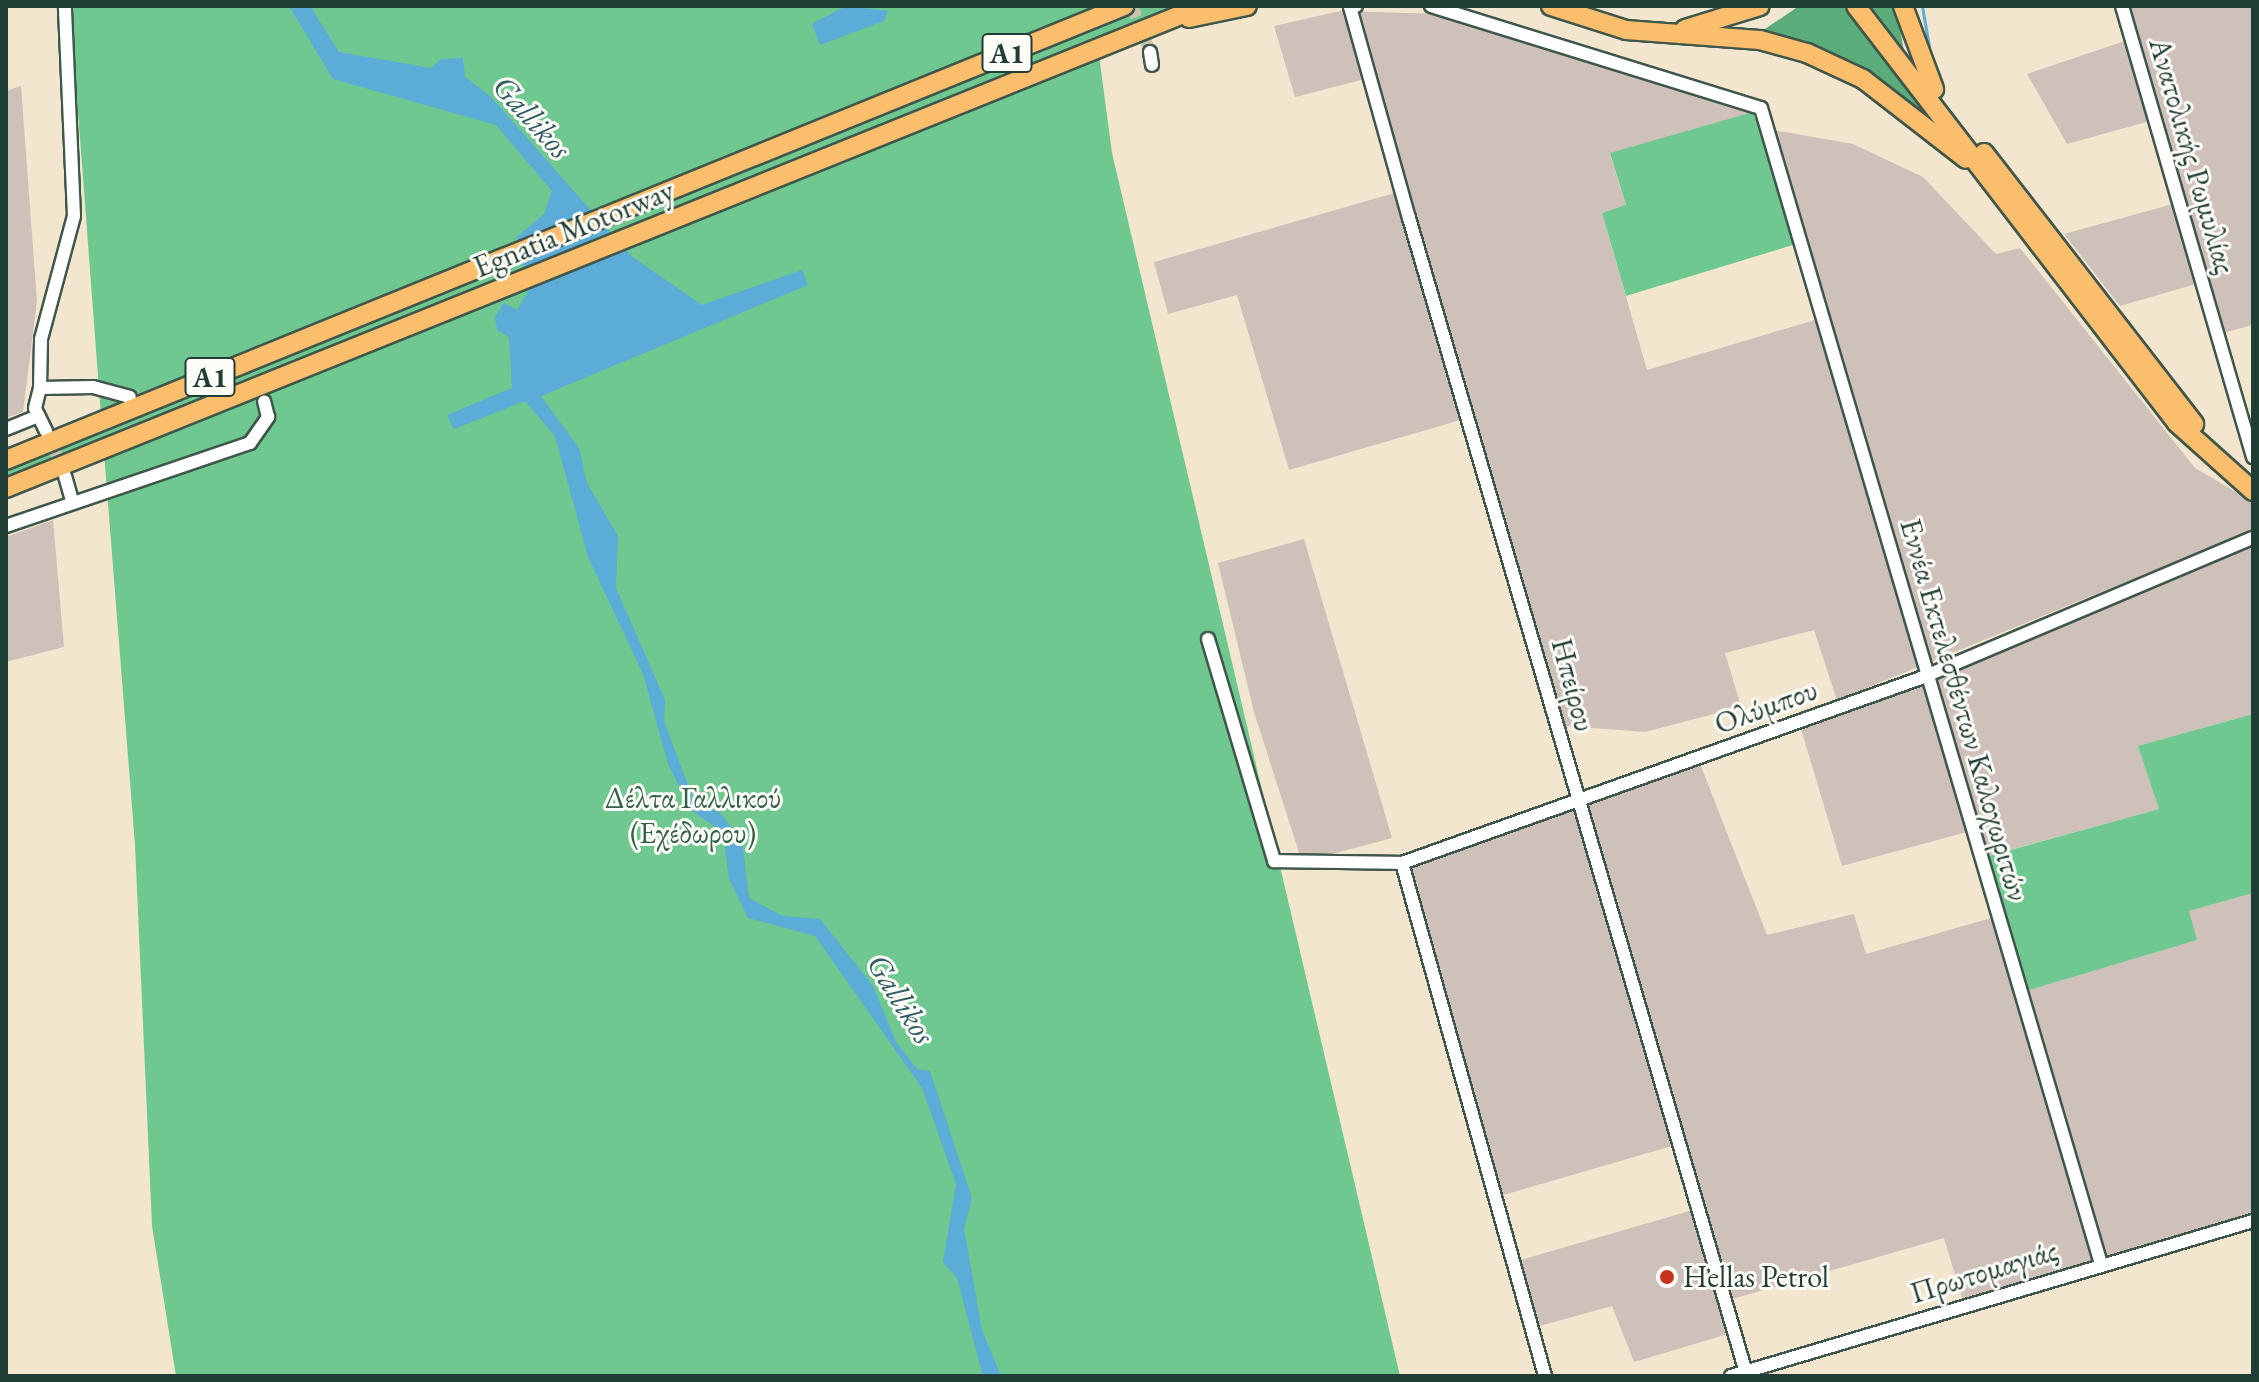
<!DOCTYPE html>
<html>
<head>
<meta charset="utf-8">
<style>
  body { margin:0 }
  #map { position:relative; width:2259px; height:1382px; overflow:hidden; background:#f2e7ce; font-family:"EB Garamond",serif }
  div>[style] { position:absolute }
  .industrial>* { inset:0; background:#cec1ba }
  .green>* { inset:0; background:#6ec88f }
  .forest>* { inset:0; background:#5aac7a }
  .water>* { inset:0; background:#5bacd6 }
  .stream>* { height:3px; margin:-1.5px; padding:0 1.5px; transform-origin:1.5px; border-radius:1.5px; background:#5bacd6 }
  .minor-tunnel>* { height:12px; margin-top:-6px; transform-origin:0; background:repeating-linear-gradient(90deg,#c8c5af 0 12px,transparent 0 18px) }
  .roads { filter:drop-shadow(2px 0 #3f564b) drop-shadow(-2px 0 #3f564b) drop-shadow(0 2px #3f564b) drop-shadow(0 -2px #3f564b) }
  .minor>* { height:12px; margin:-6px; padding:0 6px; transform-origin:6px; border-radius:6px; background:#fff }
  .highway>* { height:18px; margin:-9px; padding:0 9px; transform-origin:9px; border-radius:9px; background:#fabe6d }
  .dots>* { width:22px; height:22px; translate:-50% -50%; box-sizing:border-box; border:4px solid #fdfcf7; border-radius:50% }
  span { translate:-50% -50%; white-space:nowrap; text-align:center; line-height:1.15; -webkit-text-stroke:6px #fdfcf7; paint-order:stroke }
  .shield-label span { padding:2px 6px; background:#fdfcf7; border:2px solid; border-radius:6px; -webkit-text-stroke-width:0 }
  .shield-label { font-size:28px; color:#1f3d34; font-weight:700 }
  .street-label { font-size:30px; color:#1f3d34 }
  .park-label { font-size:30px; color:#33604b }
  .poi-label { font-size:30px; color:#1f3d34 }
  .left { translate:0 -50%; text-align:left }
  .water-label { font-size:32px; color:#315e65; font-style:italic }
  .frame { position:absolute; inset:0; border:8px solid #1f3d34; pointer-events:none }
</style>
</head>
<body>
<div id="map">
  <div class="industrial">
    <div style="clip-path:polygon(2116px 6px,2253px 6px,2253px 325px,2211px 336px,2196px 284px,2120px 306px,2064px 234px,2173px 204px,2150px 121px,2067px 144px,2027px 74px,2125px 41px)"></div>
    <div style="clip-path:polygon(1340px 11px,1441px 14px,1753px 112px,1610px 154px,1626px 206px,1602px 213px,1647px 370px,1818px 319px,1762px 128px,1853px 144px,1923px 177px,1996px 254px,2020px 248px,2195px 468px,2253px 502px,2253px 530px,1837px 700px,1814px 630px,1725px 653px,1740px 703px,1725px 711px,1645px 732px,1553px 725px,1464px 419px,1289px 470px,1237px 295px,1168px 314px,1154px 262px,1398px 192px,1365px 79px,1295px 97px,1274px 26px)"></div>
    <div style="clip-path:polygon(21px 86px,37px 301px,23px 412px,6px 418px,6px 91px)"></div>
    <div style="clip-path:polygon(53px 520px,64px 647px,6px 662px,6px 537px)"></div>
    <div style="clip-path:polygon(1304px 539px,1392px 838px,1302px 862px,1254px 712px,1218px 563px)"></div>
    <div style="clip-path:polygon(2253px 543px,2253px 714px,2139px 746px,2159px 809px,1976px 859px,1967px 832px,1842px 866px,1801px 729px)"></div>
    <div style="clip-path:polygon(1699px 761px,1767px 935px,1854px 914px,1866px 954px,1991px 918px,2095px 1262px,1962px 1298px,1944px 1238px,1729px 1300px,1738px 1331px,1634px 1362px,1612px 1306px,1536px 1327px,1517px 1261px,1693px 1210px,1672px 1146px,1500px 1196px,1408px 876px,1410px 866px)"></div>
    <div style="clip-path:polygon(2253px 893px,2253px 1217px,2108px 1259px,2023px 992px,2196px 940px,2188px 911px)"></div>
  </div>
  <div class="green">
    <div style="clip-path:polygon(70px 6px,1093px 6px,1096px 24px,1141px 6px,1179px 6px,1097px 40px,1112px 153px,1400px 1376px,176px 1376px,152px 1226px,135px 845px,103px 440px,6px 479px,6px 468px,102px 429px)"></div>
    <div style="clip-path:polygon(1753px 112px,1796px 244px,1626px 296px,1602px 213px,1626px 205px,1610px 153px)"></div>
    <div style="clip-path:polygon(2253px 714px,2253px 893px,2189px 911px,2197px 940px,2023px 992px,1985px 857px,2159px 809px,2138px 746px)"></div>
  </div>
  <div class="forest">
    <div style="clip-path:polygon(1799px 6px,1845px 6px,1928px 117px,1840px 57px,1762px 31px)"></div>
    <div style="clip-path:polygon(1862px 6px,1896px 6px,1904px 51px,1901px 52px)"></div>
  </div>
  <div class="water">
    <div style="clip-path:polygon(289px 6px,310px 6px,339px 52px,431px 68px,441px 59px,463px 58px,465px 77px,491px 97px,631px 256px,702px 305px,802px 270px,808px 285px,541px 396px,579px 448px,587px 483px,618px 536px,616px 588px,665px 700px,664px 721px,695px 804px,718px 811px,742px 840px,749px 898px,782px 916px,820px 919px,873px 986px,896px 1042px,917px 1069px,930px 1071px,972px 1198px,964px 1229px,982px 1330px,1001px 1376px,983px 1376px,957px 1278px,943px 1262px,956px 1184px,922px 1088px,815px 936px,748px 918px,729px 879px,723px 832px,692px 811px,668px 764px,643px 674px,588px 557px,555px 436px,525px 401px,454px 429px,447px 415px,512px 388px,509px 337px,497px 330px,495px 317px,504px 303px,517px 310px,528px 292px,517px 237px,544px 214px,552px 191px,496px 125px,333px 79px)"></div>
    <div style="clip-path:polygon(846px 6px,888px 11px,884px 21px,820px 45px,812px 24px)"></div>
  </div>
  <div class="stream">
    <div style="left:1922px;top:6px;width:41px;rotate:80.1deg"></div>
  </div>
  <div class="minor-tunnel">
    <div style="left:1132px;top:6px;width:49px;rotate:68.6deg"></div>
    <div style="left:48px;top:435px;width:41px;rotate:67.2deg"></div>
  </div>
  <div class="roads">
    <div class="minor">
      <div style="left:1356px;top:6px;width:6px;rotate:171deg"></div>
      <div style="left:1350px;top:7px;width:219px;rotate:74.4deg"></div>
      <div style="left:1409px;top:218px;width:1206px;rotate:73.73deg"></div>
      <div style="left:1431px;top:6px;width:345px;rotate:17.2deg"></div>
      <div style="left:1761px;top:108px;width:1205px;rotate:73.61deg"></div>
      <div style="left:2122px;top:6px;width:470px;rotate:73.8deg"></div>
      <div style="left:1150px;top:52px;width:13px;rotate:81deg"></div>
      <div style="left:40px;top:388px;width:49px;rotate:-88.8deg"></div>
      <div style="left:41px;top:339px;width:127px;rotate:-75deg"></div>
      <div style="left:74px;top:216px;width:210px;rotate:-92.5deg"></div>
      <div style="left:6px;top:429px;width:35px;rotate:-22deg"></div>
      <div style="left:46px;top:431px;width:25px;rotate:-116deg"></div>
      <div style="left:35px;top:408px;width:21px;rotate:-76deg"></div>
      <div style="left:40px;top:388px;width:53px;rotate:-1.1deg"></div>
      <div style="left:93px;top:387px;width:38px;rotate:15deg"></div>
      <div style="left:65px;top:476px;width:25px;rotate:74deg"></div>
      <div style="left:6px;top:526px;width:258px;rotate:-18.8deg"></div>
      <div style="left:250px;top:443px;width:32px;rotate:-55deg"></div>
      <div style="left:268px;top:417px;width:16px;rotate:-104deg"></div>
      <div style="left:1208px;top:639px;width:232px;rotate:73.4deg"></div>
      <div style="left:1274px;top:861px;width:128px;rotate:0.9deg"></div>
      <div style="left:1402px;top:863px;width:551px;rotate:-19.62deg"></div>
      <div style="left:1921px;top:678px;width:360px;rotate:-22.9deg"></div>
      <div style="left:1402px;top:863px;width:533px;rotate:74.42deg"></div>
      <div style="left:1731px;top:1376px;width:545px;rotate:-16.54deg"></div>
    </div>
    <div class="highway">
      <div style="left:1551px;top:6px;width:79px;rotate:17.7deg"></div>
      <div style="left:1626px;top:30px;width:134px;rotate:4.3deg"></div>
      <div style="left:1760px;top:40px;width:49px;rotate:15.5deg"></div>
      <div style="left:1807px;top:53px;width:62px;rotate:24.9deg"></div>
      <div style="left:1863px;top:79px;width:130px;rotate:37.8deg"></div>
      <div style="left:1856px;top:6px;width:526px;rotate:52.41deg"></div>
      <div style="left:2177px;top:423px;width:102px;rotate:41.8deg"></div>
      <div style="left:1903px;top:6px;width:89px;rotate:69.5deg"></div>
      <div style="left:1189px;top:18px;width:59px;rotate:-11.7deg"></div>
      <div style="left:1685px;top:29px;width:78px;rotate:-17deg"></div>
      <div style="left:1984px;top:153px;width:343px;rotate:52.2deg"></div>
      <div style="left:6px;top:460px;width:1207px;rotate:-22.1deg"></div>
      <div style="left:6px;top:488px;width:1290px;rotate:-21.93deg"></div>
    </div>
  </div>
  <div class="dots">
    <div style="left:1667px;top:1277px;background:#c8321e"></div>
  </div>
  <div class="shield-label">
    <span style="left:1007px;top:53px">Α1</span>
    <span style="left:210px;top:377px">Α1</span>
  </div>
  <div class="street-label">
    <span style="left:2192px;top:156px;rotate:74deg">Ανατολικής Ρωμυλίας</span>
    <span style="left:574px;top:229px;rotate:-22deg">Egnatia Motorway</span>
    <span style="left:1573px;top:685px;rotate:75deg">Ηπείρου</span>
    <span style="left:1766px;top:707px;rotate:-20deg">Ολύμπου</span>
    <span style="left:1964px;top:710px;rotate:74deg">Εννέα Εκτελεσθέντων Καλοχωριτών</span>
    <span style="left:1984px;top:1272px;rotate:-17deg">Πρωτομαγιάς</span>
  </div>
  <div class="park-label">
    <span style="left:693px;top:815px">Δέλτα Γαλλικού<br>(Εχέδωρου)</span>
  </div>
  <div class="poi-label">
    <span class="left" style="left:1683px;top:1277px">Hellas Petrol</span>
  </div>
  <div class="water-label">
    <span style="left:532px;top:117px;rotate:48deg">Gallikos</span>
    <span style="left:901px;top:999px;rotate:58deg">Gallikos</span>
  </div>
  <div class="frame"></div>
</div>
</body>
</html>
